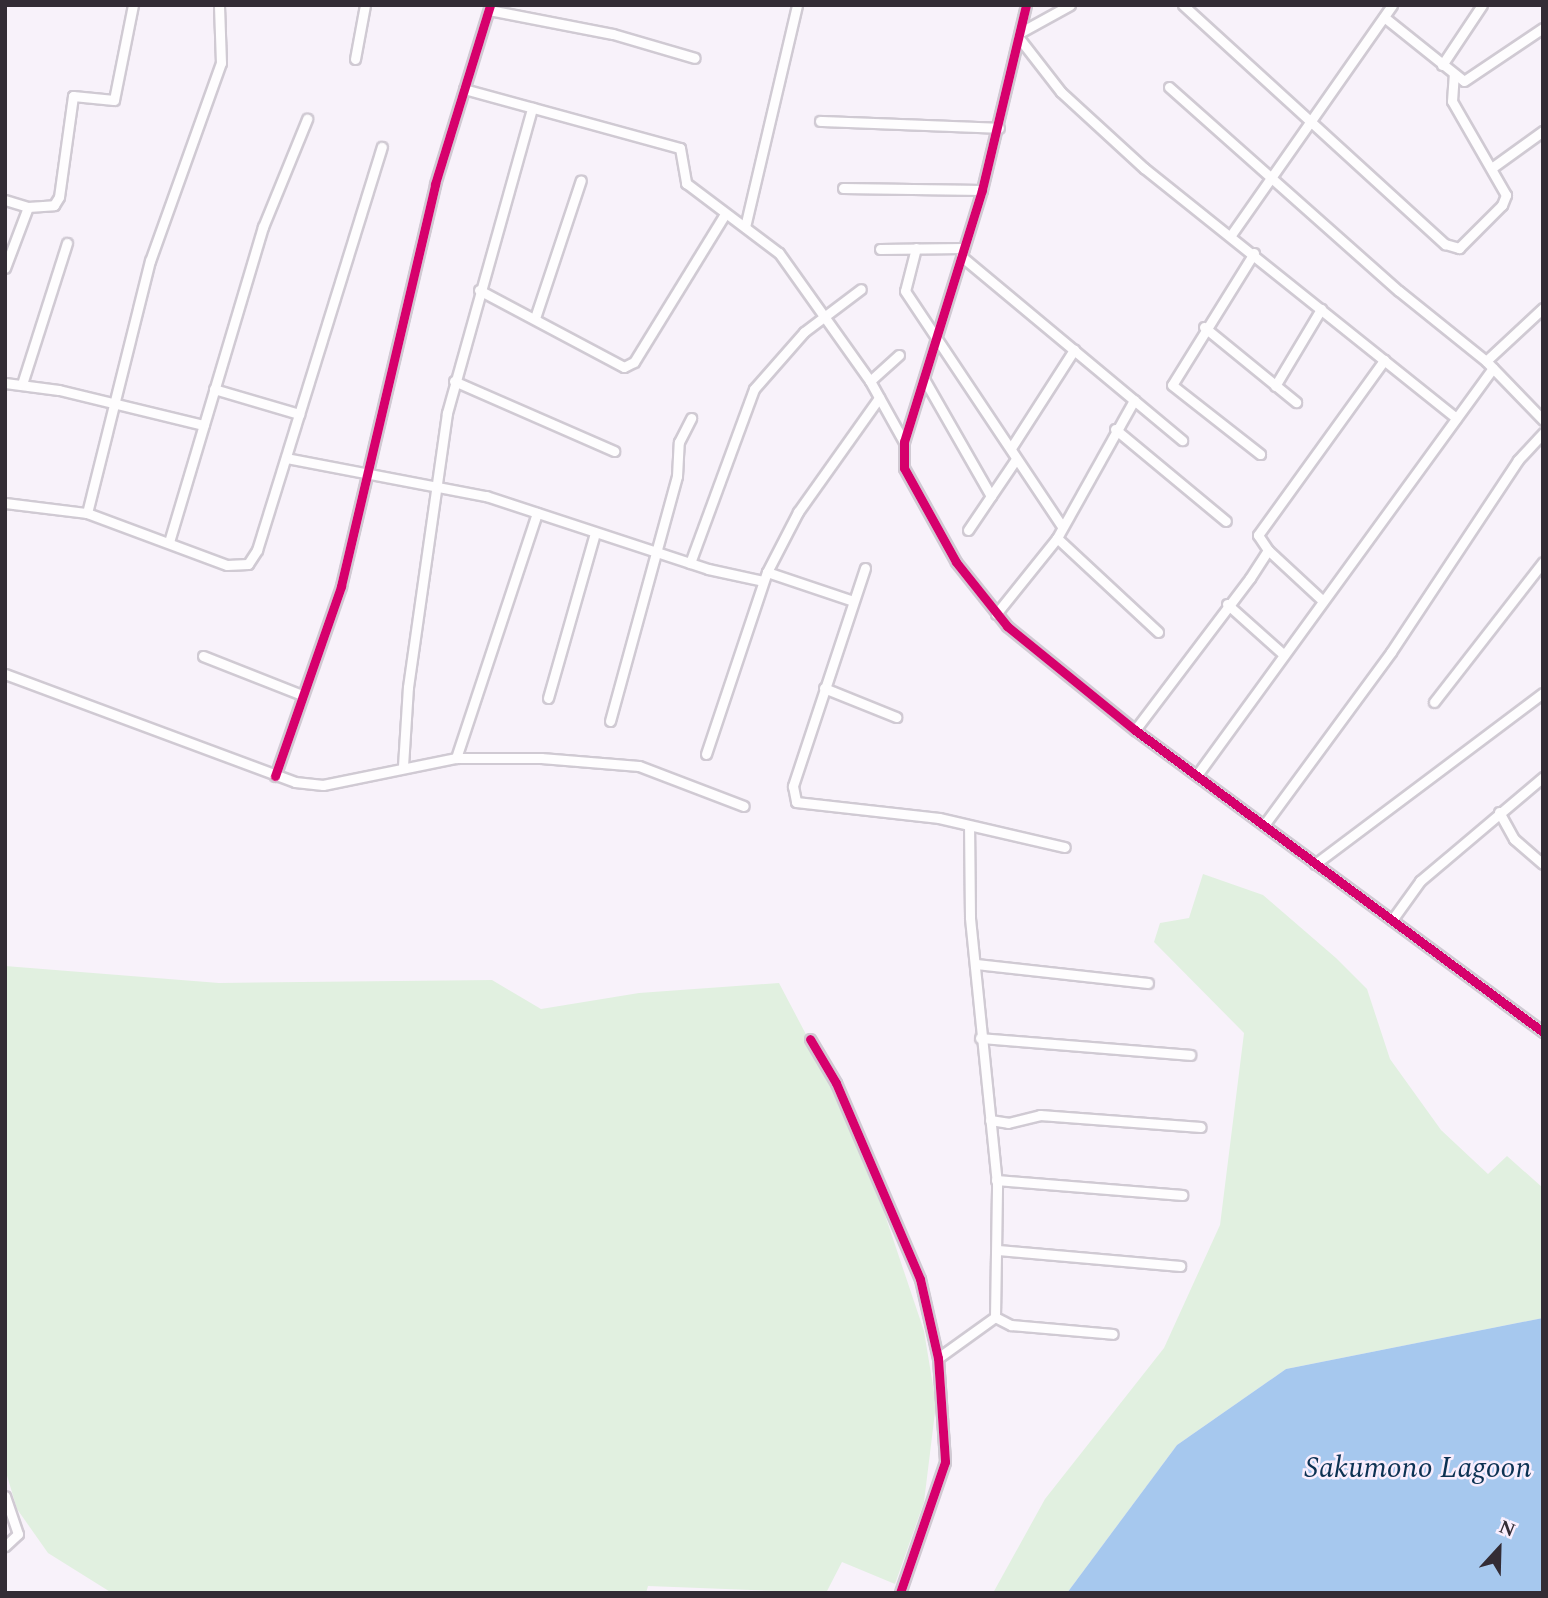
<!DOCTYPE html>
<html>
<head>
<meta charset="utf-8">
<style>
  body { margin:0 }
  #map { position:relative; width:1548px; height:1598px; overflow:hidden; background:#f8f2fa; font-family:Spectral,serif }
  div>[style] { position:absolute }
  .green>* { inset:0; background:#e1f0e0 }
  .water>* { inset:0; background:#a6c8ee }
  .roads { filter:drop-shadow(2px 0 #d0cad3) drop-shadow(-2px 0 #d0cad3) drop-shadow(0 2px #d0cad3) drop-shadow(0 -2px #d0cad3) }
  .street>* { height:9px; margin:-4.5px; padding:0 4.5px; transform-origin:4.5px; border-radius:4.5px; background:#fefdfe }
  .cycleway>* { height:9px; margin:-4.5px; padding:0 4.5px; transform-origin:4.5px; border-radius:4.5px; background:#d6006c }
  span { translate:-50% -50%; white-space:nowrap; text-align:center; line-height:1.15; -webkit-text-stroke:5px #f9eefd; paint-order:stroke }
  .water-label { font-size:30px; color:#0c3253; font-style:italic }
  .frame { position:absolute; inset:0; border:7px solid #332c35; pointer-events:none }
  .north { position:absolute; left:1464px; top:1514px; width:70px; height:70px; -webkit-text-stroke:5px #f9eefd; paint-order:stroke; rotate:22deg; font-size:19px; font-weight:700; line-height:28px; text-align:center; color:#332c35 }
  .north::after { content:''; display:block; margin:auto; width:24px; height:32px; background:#332c35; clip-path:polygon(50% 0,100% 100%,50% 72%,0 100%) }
</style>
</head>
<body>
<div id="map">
  <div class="green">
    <div style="clip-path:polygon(1203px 874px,1263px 895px,1336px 958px,1367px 989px,1390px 1059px,1441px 1130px,1488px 1174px,1507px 1156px,1543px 1188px,1543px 1318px,1286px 1369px,1177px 1445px,1067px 1593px,993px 1593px,1045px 1499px,1164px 1348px,1220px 1225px,1244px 1033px,1154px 942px,1160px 923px,1189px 918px)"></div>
    <div style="clip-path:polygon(5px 966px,219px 983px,492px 980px,541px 1009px,639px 993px,779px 983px,820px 1061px,884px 1212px,924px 1331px,936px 1404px,924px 1502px,895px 1584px,842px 1562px,826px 1593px,648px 1586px,646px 1593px,112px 1593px,48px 1553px,17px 1509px,5px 1469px)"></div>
  </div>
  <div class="water">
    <div style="clip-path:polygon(1543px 1318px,1543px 1593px,1067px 1593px,1177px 1445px,1286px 1369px)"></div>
  </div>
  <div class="roads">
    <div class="street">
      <div style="left:1026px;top:5px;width:190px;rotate:103.4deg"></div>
      <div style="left:982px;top:190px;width:264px;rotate:107.2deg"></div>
      <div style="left:904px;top:442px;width:26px;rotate:90deg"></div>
      <div style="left:904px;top:468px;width:107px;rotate:61deg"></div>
      <div style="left:956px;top:562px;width:82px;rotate:51.4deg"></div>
      <div style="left:1007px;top:626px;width:165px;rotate:39.1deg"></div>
      <div style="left:1135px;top:730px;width:508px;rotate:36.51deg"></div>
      <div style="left:1183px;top:5px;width:355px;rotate:42.4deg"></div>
      <div style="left:1445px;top:244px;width:15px;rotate:16deg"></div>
      <div style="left:1459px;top:248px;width:61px;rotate:-45deg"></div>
      <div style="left:1502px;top:205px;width:11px;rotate:-68deg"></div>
      <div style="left:1506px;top:195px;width:108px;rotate:-119.9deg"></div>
      <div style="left:1452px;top:101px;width:26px;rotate:-86deg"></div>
      <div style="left:489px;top:10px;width:126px;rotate:11deg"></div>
      <div style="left:613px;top:34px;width:85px;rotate:16.3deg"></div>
      <div style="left:1384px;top:17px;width:102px;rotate:38.7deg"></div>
      <div style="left:1464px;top:81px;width:95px;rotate:-33.9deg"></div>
      <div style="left:1021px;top:32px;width:56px;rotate:-28.9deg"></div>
      <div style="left:1019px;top:38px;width:68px;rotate:52.1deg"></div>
      <div style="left:1061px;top:92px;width:113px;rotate:42.5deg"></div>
      <div style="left:1144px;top:168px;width:400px;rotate:38.7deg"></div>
      <div style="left:355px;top:59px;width:55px;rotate:-79.5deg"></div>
      <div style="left:1442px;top:65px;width:72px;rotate:-56.3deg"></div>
      <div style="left:1169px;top:87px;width:307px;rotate:41.6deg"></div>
      <div style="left:1399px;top:291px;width:112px;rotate:38.8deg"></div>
      <div style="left:1486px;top:361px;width:82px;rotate:46deg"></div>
      <div style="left:464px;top:89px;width:224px;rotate:15.3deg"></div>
      <div style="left:680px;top:148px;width:36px;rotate:80deg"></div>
      <div style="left:686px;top:183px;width:116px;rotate:37deg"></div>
      <div style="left:779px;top:253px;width:157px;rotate:54.6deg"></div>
      <div style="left:870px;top:381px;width:70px;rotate:60.9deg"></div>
      <div style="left:820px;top:121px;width:179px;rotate:2.2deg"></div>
      <div style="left:1493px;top:167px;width:62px;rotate:-35.8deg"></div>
      <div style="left:843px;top:188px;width:139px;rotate:0.8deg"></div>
      <div style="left:5px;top:200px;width:24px;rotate:17deg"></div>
      <div style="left:28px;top:207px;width:65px;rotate:110.7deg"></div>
      <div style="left:28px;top:207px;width:26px;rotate:-4deg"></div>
      <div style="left:54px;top:205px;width:9px;rotate:-58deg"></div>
      <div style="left:59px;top:197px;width:102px;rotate:-82.1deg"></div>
      <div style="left:73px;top:96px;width:41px;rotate:5.6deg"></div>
      <div style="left:114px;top:100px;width:97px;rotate:-78.7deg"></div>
      <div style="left:745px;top:227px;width:228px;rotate:-76.8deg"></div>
      <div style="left:1231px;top:235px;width:281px;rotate:-55deg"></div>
      <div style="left:916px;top:248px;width:44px;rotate:104.3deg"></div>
      <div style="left:905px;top:291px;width:281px;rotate:56.3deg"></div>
      <div style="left:880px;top:249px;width:84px;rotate:-0.7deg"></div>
      <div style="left:1254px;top:253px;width:155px;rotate:121.8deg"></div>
      <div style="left:1172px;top:385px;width:112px;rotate:38.1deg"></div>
      <div style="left:961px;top:256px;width:288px;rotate:39.8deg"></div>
      <div style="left:479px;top:290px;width:164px;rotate:28deg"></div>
      <div style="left:624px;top:367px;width:11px;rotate:-27deg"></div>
      <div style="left:634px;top:362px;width:174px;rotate:-58.4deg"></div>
      <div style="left:535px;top:318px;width:145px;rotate:-71.6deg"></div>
      <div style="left:1204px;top:327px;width:119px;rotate:39.2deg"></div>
      <div style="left:1486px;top:361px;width:78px;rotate:-42.9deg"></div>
      <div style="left:924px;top:379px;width:135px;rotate:60.2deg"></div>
      <div style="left:454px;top:381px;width:175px;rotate:23.6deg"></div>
      <div style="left:870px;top:381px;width:39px;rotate:-42deg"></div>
      <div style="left:5px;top:383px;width:54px;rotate:7.4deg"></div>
      <div style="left:59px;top:390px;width:149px;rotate:13.6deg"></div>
      <div style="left:22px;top:384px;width:148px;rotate:-72.3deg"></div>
      <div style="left:1275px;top:386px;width:90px;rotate:-59.1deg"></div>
      <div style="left:214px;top:389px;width:89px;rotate:16.4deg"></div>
      <div style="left:1115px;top:429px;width:144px;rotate:39.7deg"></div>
      <div style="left:1011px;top:448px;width:117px;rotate:-57.3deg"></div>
      <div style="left:286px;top:458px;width:204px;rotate:10.8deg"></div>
      <div style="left:486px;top:496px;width:234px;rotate:18.2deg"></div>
      <div style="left:708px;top:569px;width:56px;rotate:12.3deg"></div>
      <div style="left:5px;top:503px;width:83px;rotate:7deg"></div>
      <div style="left:87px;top:513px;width:149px;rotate:20.4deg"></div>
      <div style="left:227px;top:565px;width:21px;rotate:-3deg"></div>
      <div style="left:248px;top:564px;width:17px;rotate:-57deg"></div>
      <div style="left:257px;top:550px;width:422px;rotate:-72.8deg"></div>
      <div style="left:87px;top:513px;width:260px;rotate:-76deg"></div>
      <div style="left:150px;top:261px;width:210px;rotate:-70.3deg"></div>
      <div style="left:221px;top:63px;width:58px;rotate:-92deg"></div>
      <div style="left:968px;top:530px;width:86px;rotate:-55.9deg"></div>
      <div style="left:1057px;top:538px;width:138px;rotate:42.9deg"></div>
      <div style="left:169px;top:542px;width:329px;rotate:-73.4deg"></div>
      <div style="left:263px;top:227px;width:117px;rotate:-67.8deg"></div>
      <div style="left:1268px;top:550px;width:75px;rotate:42.8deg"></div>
      <div style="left:690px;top:563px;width:185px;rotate:-69.8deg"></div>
      <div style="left:754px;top:389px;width:76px;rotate:-48.7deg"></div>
      <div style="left:804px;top:332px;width:71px;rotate:-37deg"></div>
      <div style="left:865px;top:568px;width:230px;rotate:108.3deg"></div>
      <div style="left:793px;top:786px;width:16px;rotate:79deg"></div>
      <div style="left:796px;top:802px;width:144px;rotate:6.4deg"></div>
      <div style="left:939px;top:818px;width:129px;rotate:13deg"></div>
      <div style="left:767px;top:572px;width:91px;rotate:18.6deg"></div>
      <div style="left:1227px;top:604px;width:76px;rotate:41.8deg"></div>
      <div style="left:996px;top:614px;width:97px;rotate:-51.2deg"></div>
      <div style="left:1057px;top:538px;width:158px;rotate:-60.8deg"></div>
      <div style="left:203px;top:656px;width:106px;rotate:21.5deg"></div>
      <div style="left:5px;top:674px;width:309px;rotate:20.4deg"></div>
      <div style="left:295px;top:782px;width:28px;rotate:6deg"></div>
      <div style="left:323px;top:785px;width:136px;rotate:-11.5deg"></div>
      <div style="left:456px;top:758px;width:85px"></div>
      <div style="left:541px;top:758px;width:98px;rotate:4.7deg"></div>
      <div style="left:639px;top:766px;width:112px;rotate:20.9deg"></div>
      <div style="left:824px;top:688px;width:78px;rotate:21.9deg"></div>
      <div style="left:548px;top:698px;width:172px;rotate:-74.1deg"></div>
      <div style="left:1434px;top:702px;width:177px;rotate:-52.1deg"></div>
      <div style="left:610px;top:721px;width:254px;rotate:-74.7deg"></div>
      <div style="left:677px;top:476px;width:34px;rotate:-87deg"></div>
      <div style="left:679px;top:442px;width:27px;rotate:-63deg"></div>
      <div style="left:1135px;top:730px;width:191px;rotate:-52.9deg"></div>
      <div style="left:1250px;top:578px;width:33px;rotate:-57deg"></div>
      <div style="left:1268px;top:550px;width:18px;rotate:-124deg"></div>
      <div style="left:1258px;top:535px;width:216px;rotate:-54.2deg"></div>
      <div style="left:706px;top:754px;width:192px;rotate:-71.5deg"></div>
      <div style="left:767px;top:572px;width:68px;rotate:-62.7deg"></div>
      <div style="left:798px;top:512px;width:140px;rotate:-54.6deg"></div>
      <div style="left:456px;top:758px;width:258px;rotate:-71.7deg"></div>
      <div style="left:403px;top:766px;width:79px;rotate:-86.4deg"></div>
      <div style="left:408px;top:687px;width:277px;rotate:-81.9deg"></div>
      <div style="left:447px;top:413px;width:317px;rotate:-74.4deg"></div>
      <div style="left:1197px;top:775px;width:503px;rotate:-53.97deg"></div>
      <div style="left:275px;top:776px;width:201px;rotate:-70.8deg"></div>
      <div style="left:341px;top:586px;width:413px;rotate:-76.8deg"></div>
      <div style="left:435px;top:184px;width:187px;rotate:-72.9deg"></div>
      <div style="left:1499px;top:812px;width:31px;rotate:61deg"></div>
      <div style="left:1514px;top:839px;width:38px;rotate:41deg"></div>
      <div style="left:1264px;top:825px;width:215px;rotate:-53.7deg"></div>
      <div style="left:1391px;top:652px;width:230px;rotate:-56.5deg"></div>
      <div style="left:1518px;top:460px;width:37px;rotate:-47deg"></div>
      <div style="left:1315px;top:864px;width:285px;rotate:-36.9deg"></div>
      <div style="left:1392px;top:920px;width:48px;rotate:-54.3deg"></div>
      <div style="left:1420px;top:881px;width:161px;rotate:-40.2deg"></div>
      <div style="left:976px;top:964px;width:173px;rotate:6.3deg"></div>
      <div style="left:980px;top:1038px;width:211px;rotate:4.6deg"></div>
      <div style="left:810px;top:1039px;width:51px;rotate:59.4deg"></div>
      <div style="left:836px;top:1083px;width:213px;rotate:66.8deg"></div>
      <div style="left:920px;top:1279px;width:81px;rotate:77.2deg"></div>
      <div style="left:938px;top:1358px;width:104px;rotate:86.1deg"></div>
      <div style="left:945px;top:1462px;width:139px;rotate:109deg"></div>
      <div style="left:990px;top:1120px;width:18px;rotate:9deg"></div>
      <div style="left:1008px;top:1123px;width:33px;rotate:-14deg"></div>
      <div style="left:1040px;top:1115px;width:161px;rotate:4.3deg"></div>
      <div style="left:996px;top:1180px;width:187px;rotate:4.6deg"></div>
      <div style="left:998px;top:1250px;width:183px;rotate:5deg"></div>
      <div style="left:995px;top:1317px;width:18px;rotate:27deg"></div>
      <div style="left:1011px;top:1325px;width:102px;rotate:5deg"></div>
      <div style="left:938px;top:1358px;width:70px;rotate:-35.7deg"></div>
      <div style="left:995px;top:1317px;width:133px;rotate:-89.1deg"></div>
      <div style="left:997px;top:1184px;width:268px;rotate:-95.8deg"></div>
      <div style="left:970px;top:917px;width:90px;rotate:-90.6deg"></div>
      <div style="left:5px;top:1496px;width:40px;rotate:71.1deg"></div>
      <div style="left:18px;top:1534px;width:18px;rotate:137deg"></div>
    </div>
  </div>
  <div class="cycleway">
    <div style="left:1026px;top:5px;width:190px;rotate:103.4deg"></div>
    <div style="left:982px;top:190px;width:264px;rotate:107.2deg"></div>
    <div style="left:904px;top:442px;width:26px;rotate:90deg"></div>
    <div style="left:904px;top:468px;width:107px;rotate:61deg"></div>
    <div style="left:956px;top:562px;width:82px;rotate:51.4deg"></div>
    <div style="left:1007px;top:626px;width:165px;rotate:39.1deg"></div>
    <div style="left:1135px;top:730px;width:508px;rotate:36.51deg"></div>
    <div style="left:275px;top:776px;width:201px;rotate:-70.8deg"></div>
    <div style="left:341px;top:586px;width:413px;rotate:-76.8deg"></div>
    <div style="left:435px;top:184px;width:187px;rotate:-72.9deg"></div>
    <div style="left:810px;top:1039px;width:51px;rotate:59.4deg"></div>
    <div style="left:836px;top:1083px;width:213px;rotate:66.8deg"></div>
    <div style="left:920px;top:1279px;width:81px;rotate:77.2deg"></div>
    <div style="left:938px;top:1358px;width:104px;rotate:86.1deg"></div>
    <div style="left:945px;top:1462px;width:139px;rotate:109deg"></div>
  </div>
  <div class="water-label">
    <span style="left:1418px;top:1468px">Sakumono Lagoon</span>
  </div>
  <div class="frame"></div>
  <div class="north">N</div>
</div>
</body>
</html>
